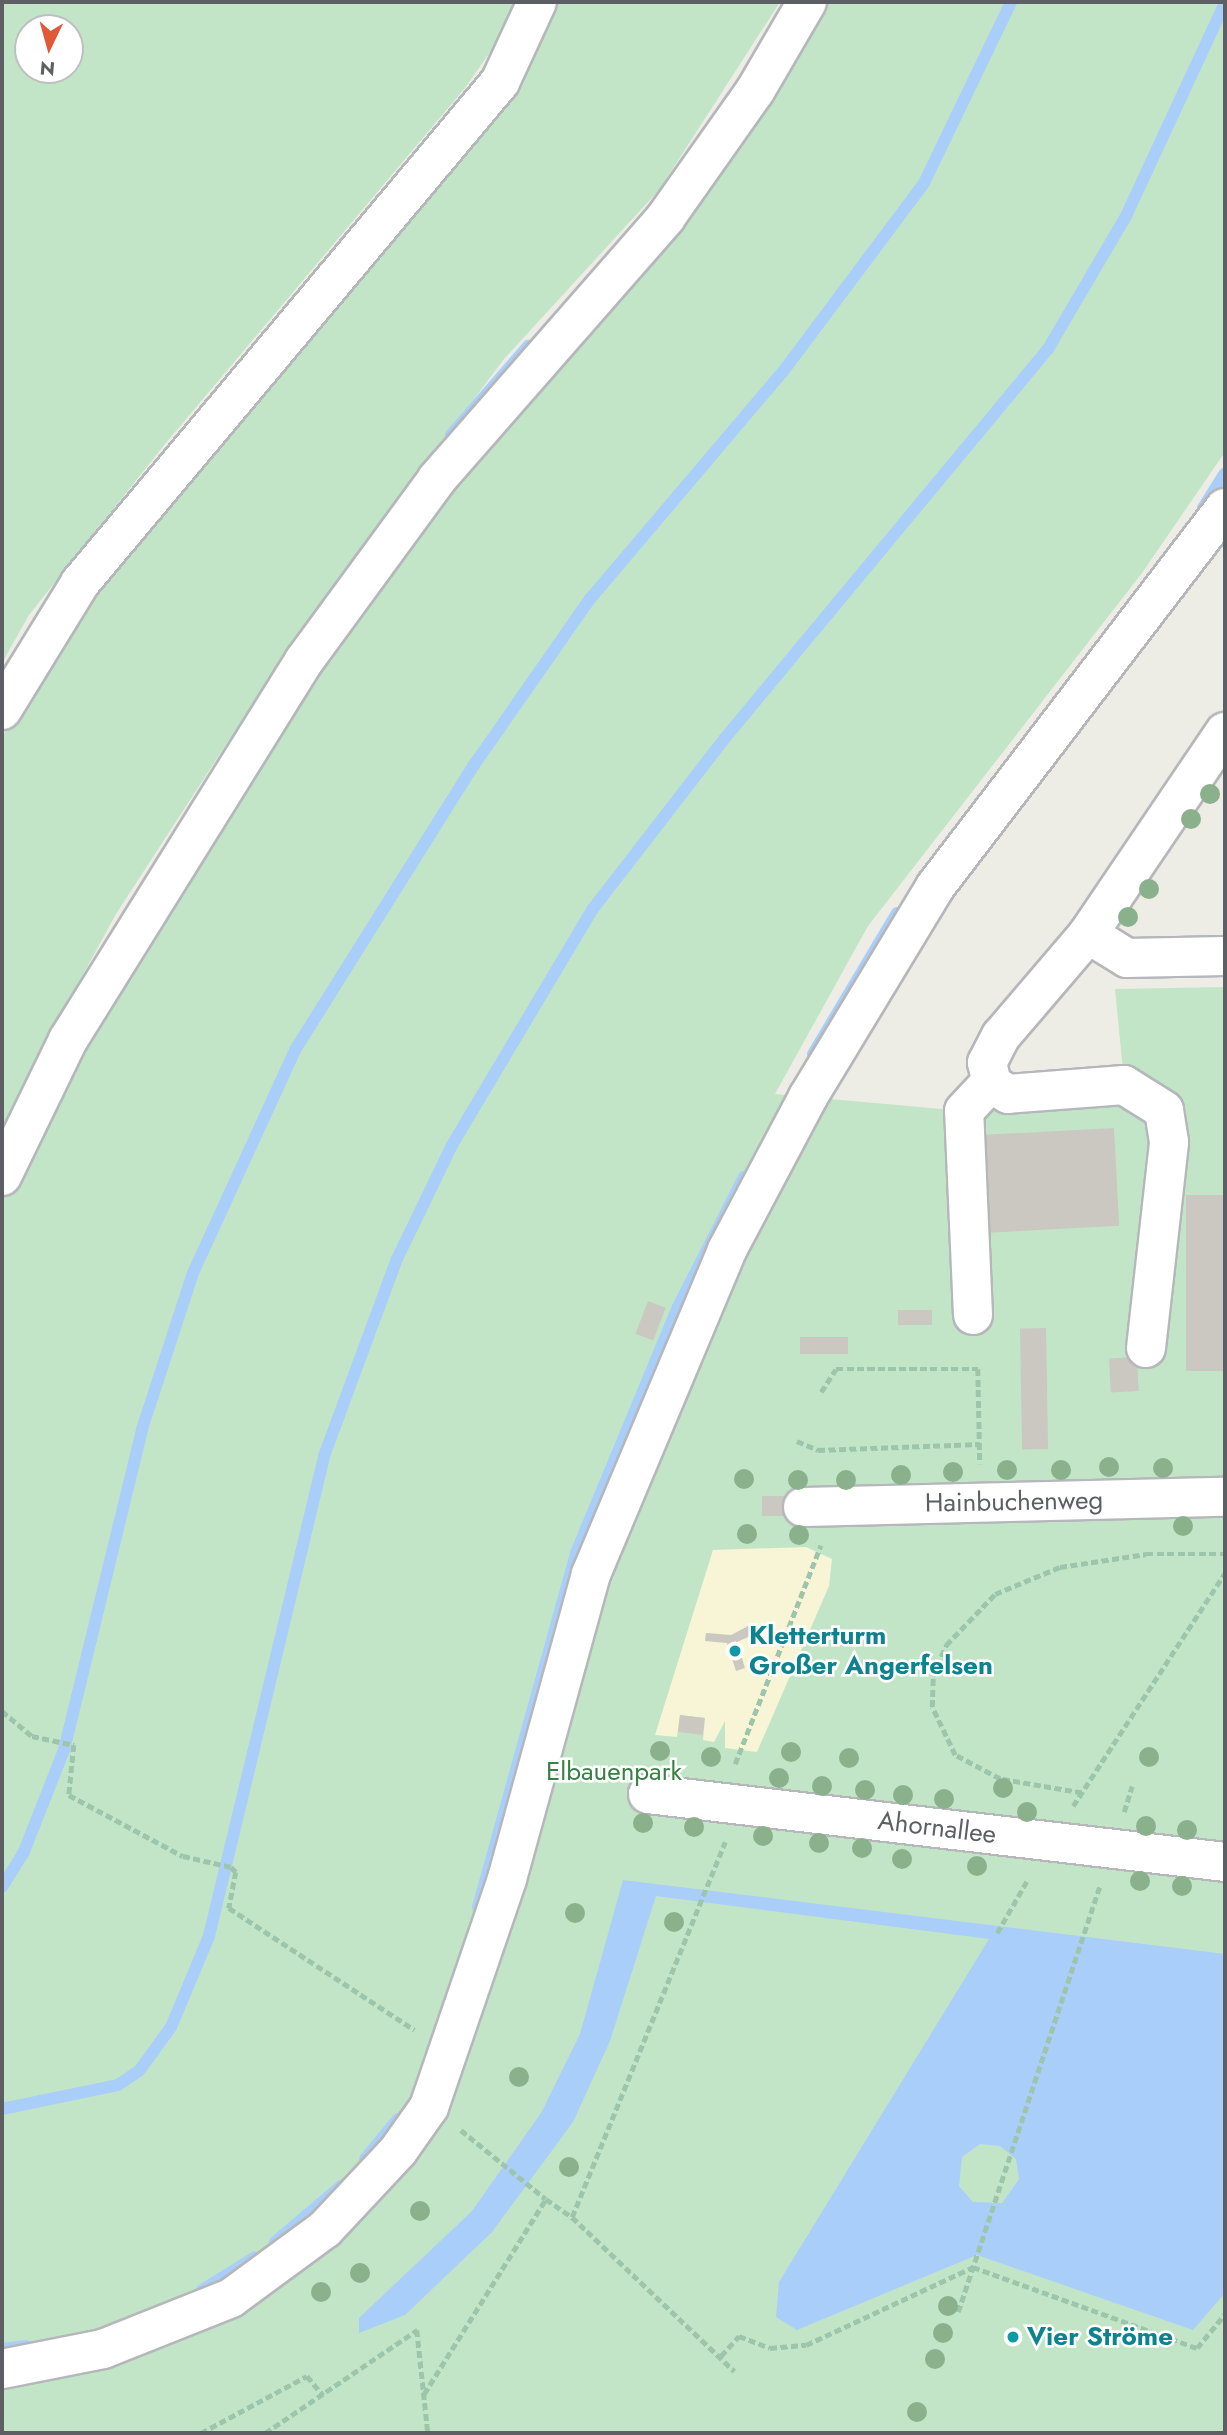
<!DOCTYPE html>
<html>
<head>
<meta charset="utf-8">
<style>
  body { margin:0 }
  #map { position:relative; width:1227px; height:2435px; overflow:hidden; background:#eeede5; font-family:Jost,sans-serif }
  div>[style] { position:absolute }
  .green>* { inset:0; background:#c3e5c7 }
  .sand>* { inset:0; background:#f8f4d6 }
  .water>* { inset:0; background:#a9cefa }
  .stream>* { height:12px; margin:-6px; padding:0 6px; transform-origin:6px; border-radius:6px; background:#a9cefa }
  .building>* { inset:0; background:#cac8c1; transform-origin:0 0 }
  .path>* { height:4.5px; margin-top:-2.25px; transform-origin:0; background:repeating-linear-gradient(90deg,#9dc5ac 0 7px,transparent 0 10.5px) }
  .roads { filter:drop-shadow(2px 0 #b5b7bb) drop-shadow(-2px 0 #b5b7bb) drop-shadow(0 2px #b5b7bb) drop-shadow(0 -2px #b5b7bb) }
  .minor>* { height:38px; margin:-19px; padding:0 19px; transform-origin:19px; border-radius:19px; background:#fff }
  .trees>* { width:20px; height:20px; margin:-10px; border-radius:50%; background:#8ab18c }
  .dots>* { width:19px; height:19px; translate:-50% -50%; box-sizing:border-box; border:4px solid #fff; border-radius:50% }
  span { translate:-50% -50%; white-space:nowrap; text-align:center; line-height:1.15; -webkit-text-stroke:5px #fff; paint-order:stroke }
  .street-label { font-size:26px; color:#5d5f65 }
  .culture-label { font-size:26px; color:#0d838f; font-weight:700 }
  .left { translate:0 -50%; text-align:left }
  .park-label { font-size:26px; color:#398044 }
  .frame { position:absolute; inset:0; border:4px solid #5d5f65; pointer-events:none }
  .north { position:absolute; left:14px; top:14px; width:70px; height:70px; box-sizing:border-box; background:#fff; border:2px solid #bebfc1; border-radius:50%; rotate:185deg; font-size:19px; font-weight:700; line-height:28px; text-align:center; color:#5d5f65 }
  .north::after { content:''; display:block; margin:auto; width:24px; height:32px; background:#e05a3a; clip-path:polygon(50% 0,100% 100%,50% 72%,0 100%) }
</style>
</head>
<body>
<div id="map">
  <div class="green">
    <div style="clip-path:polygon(evenodd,2px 2px,514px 2px,504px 32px,465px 88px,165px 444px,29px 615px,2px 663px,2px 2px,28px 28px,70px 28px,70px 70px,28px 70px,28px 28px)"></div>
    <div style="clip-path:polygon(550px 2px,780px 2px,659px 190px,504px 359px,297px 635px,116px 914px,49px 1037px,293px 698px,820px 2px,1225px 2px,1225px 452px,1142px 573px,868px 926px,775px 1094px,964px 1111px,1126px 1102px,1115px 989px,1225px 987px,1225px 2433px,2px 2433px,2px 737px,73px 622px)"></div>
  </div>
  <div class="sand">
    <div style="clip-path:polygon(806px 1547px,832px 1559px,829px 1586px,757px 1752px,725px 1748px,725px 1721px,714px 1742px,703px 1740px,705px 1718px,680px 1715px,677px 1737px,655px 1735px,713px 1550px)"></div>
  </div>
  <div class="water">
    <div style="clip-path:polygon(evenodd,623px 1880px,1225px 1954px,1225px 2293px,1193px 2330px,977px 2255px,797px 2330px,776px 2317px,779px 2282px,989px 1939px,656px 1896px,610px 2041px,573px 2122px,492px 2232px,405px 2315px,359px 2333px,359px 2318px,472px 2211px,541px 2113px,580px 2034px,623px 1880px,980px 2144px,1000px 2146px,1016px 2159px,1019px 2179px,1002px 2203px,973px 2202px,959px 2186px,962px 2157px,980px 2144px)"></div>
  </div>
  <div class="stream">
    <div style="left:451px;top:435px;width:118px;rotate:-49.1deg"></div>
    <div style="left:1203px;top:508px;width:41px;rotate:-57.8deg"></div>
    <div style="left:813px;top:1054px;width:164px;rotate:-59.2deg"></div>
    <div style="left:2px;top:1887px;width:39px;rotate:-58deg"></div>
    <div style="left:23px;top:1854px;width:112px;rotate:-68.5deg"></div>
    <div style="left:64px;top:1750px;width:330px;rotate:-76.3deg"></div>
    <div style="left:142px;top:1429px;width:164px;rotate:-71.9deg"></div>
    <div style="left:193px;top:1273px;width:245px;rotate:-65.4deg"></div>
    <div style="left:295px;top:1050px;width:337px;rotate:-57.9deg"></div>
    <div style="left:474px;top:765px;width:203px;rotate:-55.1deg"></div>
    <div style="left:590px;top:599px;width:297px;rotate:-49.7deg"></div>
    <div style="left:782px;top:373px;width:237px;rotate:-53.2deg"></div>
    <div style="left:924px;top:183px;width:201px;rotate:-64.3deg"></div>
    <div style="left:478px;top:1907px;width:367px;rotate:-74.5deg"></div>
    <div style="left:576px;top:1553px;width:266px;rotate:-67.5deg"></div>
    <div style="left:678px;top:1307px;width:146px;rotate:-63.1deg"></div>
    <div style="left:2px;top:2109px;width:118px;rotate:-11.7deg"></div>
    <div style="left:118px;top:2085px;width:25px;rotate:-34deg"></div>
    <div style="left:139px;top:2071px;width:54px;rotate:-54deg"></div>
    <div style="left:171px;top:2027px;width:99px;rotate:-67.3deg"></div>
    <div style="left:209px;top:1936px;width:494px;rotate:-76.5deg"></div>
    <div style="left:324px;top:1456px;width:210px;rotate:-69.7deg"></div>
    <div style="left:397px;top:1259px;width:127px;rotate:-64.2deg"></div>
    <div style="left:452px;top:1145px;width:274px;rotate:-59.2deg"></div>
    <div style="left:592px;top:910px;width:217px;rotate:-52.3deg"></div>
    <div style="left:725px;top:738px;width:506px;rotate:-50.3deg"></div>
    <div style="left:1048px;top:349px;width:154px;rotate:-59.6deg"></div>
    <div style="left:1126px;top:216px;width:235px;rotate:-65.1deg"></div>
    <div style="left:365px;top:2159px;width:52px;rotate:-50.5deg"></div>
    <div style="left:275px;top:2242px;width:87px;rotate:-40.3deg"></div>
    <div style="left:202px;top:2290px;width:62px;rotate:-31.9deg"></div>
    <div style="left:2px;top:2349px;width:24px;rotate:-7deg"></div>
  </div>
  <div class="building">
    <div style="left:1114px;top:1128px;width:98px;height:138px;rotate:87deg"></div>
    <div style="left:1225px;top:1195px;width:176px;height:39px;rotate:90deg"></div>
    <div style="left:648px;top:1301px;width:19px;height:35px;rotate:21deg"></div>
    <div style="left:898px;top:1310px;width:34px;height:15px"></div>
    <div style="left:1046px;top:1328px;width:121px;height:26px;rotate:89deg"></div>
    <div style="left:848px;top:1337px;width:17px;height:48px;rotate:90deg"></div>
    <div style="left:1137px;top:1357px;width:34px;height:28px;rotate:87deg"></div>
    <div style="left:762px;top:1496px;width:34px;height:20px"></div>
    <div style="clip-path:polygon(752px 1624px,757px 1633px,737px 1642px,745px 1668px,736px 1671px,727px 1643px,705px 1641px,706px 1633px,731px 1635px)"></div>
    <div style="left:680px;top:1715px;width:25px;height:17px;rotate:7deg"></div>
  </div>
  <div class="path">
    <div style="left:821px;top:1392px;width:27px;rotate:-57deg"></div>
    <div style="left:836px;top:1369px;width:142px"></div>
    <div style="left:978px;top:1369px;width:95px;rotate:88.8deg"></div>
    <div style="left:797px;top:1441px;width:23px;rotate:23deg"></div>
    <div style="left:818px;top:1450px;width:162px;rotate:-2.1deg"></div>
    <div style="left:2px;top:1711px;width:39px;rotate:40deg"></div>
    <div style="left:32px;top:1736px;width:43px;rotate:12.1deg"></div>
    <div style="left:74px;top:1745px;width:50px;rotate:95.7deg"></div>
    <div style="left:69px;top:1795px;width:129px;rotate:28.2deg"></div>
    <div style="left:183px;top:1856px;width:49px;rotate:12.9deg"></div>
    <div style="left:231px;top:1867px;width:7px;rotate:45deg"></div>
    <div style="left:236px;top:1872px;width:37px;rotate:101deg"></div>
    <div style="left:229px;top:1908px;width:222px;rotate:33.3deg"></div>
    <div style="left:735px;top:1764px;width:235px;rotate:-68.6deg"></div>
    <div style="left:1082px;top:1793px;width:83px;rotate:-170.3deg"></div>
    <div style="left:1000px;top:1779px;width:51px;rotate:-151.9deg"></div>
    <div style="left:955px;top:1755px;width:53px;rotate:-115.6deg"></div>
    <div style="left:932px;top:1707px;width:31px;rotate:-88deg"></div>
    <div style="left:933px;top:1676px;width:34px;rotate:-67deg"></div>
    <div style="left:946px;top:1645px;width:71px;rotate:-46.1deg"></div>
    <div style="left:995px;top:1594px;width:70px;rotate:-22.6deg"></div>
    <div style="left:1060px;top:1567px;width:87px;rotate:-8.6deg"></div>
    <div style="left:1146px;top:1554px;width:79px"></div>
    <div style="left:1073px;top:1806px;width:278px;rotate:-56.9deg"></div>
    <div style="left:1124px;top:1812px;width:27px;rotate:-73deg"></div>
    <div style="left:997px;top:1933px;width:62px;rotate:-60.1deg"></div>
    <div style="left:461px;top:2130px;width:109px;rotate:39.1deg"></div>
    <div style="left:572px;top:2217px;width:224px;rotate:43.5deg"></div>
    <div style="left:958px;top:2312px;width:448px;rotate:-71.6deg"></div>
    <div style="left:721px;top:2356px;width:27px;rotate:-48deg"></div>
    <div style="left:739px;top:2336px;width:33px;rotate:21deg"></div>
    <div style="left:770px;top:2348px;width:36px;rotate:-5deg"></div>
    <div style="left:806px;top:2345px;width:184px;rotate:-25deg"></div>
    <div style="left:973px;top:2267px;width:238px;rotate:19.9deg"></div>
    <div style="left:1197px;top:2348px;width:44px;rotate:-50.5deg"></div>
    <div style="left:424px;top:2394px;width:230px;rotate:-58deg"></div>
    <div style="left:546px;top:2199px;width:32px;rotate:35deg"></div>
    <div style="left:572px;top:2217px;width:405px;rotate:-67.8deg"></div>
    <div style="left:201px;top:2433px;width:120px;rotate:-28.3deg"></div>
    <div style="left:307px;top:2376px;width:25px;rotate:50deg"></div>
    <div style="left:265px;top:2433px;width:184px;rotate:-34.1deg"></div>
    <div style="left:417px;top:2330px;width:104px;rotate:83.9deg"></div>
  </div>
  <div class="roads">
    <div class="minor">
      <div style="left:2px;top:710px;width:149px;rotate:-58.4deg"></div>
      <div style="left:80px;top:583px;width:654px;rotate:-50.03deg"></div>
      <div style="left:500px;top:82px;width:88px;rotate:-65.2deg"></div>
      <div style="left:1088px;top:934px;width:46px;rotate:31.6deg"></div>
      <div style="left:1127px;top:958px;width:98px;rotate:-1.2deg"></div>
      <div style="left:2px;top:1176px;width:151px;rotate:-64.1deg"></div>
      <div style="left:68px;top:1040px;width:446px;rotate:-58.1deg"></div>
      <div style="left:304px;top:661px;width:225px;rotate:-53.8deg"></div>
      <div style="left:437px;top:479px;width:348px;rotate:-48.8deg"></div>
      <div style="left:666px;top:217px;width:154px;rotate:-54.8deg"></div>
      <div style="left:755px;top:91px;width:103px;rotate:-59.7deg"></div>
      <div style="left:973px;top:1315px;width:204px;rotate:-92.5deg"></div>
      <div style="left:964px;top:1111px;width:40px;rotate:-47deg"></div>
      <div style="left:1146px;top:1348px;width:207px;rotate:-83.6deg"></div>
      <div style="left:1169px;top:1142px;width:32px;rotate:-99deg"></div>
      <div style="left:1164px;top:1110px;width:47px;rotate:-148deg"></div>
      <div style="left:1124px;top:1085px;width:116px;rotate:175.6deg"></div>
      <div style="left:1008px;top:1094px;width:19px;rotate:-148deg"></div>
      <div style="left:992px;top:1084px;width:22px;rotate:-103deg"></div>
      <div style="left:987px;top:1063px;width:30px;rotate:-63deg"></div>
      <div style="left:1001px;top:1036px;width:134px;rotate:-49.5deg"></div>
      <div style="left:1088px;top:934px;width:244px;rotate:-55.9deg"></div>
      <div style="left:803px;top:1507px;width:422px;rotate:-1.4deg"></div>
      <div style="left:648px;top:1794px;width:581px;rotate:6.72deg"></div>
      <div style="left:2px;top:2369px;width:103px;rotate:-11.2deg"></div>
      <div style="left:103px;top:2349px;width:138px;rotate:-21.7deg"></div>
      <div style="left:231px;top:2298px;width:117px;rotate:-36.3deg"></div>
      <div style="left:325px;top:2229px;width:107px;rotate:-46.9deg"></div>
      <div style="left:398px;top:2151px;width:54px;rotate:-54.8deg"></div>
      <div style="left:429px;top:2107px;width:241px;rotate:-71.1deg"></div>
      <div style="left:507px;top:1879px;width:316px;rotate:-74.6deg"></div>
      <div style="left:591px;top:1574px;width:351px;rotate:-67.2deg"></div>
      <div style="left:727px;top:1250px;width:173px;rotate:-62.1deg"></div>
      <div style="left:808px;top:1097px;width:245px;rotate:-58.8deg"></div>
      <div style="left:935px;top:887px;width:477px;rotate:-52.6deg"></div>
    </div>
  </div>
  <div class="trees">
    <div style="left:1210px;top:794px"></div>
    <div style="left:1191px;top:819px"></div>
    <div style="left:1149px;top:889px"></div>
    <div style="left:1128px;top:917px"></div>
    <div style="left:1109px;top:1467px"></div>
    <div style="left:1163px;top:1468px"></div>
    <div style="left:1007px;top:1470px"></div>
    <div style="left:1061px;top:1470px"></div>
    <div style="left:953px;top:1472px"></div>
    <div style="left:901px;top:1475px"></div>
    <div style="left:744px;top:1479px"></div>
    <div style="left:798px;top:1480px"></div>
    <div style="left:846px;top:1480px"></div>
    <div style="left:1183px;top:1526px"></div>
    <div style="left:747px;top:1534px"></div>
    <div style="left:799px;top:1535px"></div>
    <div style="left:660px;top:1751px"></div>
    <div style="left:791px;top:1752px"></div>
    <div style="left:711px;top:1757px"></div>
    <div style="left:1149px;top:1757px"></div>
    <div style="left:849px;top:1758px"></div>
    <div style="left:779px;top:1778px"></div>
    <div style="left:822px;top:1786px"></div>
    <div style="left:1003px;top:1788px"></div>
    <div style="left:865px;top:1790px"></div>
    <div style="left:903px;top:1795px"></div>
    <div style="left:944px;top:1799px"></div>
    <div style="left:1027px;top:1812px"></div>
    <div style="left:643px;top:1823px"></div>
    <div style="left:1146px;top:1826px"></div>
    <div style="left:694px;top:1827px"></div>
    <div style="left:1187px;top:1830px"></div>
    <div style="left:763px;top:1836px"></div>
    <div style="left:819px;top:1843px"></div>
    <div style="left:862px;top:1848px"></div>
    <div style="left:902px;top:1859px"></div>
    <div style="left:977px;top:1866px"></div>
    <div style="left:1140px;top:1881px"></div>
    <div style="left:1182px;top:1886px"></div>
    <div style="left:575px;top:1913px"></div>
    <div style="left:674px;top:1922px"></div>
    <div style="left:519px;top:2077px"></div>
    <div style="left:569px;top:2167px"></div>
    <div style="left:420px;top:2211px"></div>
    <div style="left:360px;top:2273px"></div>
    <div style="left:321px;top:2292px"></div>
    <div style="left:948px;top:2306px"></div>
    <div style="left:943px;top:2333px"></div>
    <div style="left:935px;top:2359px"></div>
    <div style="left:917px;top:2412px"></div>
  </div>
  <div class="dots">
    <div style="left:735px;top:1651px;background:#0f9aa8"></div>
    <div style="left:1013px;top:2337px;background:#0f9aa8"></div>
  </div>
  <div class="street-label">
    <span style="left:1014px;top:1502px;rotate:-1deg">Hainbuchenweg</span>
    <span style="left:937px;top:1828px;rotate:7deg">Ahornallee</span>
  </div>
  <div class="culture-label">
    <span class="left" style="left:749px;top:1651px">Kletterturm<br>Großer Angerfelsen</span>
    <span class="left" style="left:1027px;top:2337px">Vier Ströme</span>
  </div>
  <div class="park-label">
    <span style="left:614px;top:1772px">Elbauenpark</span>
  </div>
  <div class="frame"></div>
  <div class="north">N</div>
</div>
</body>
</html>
